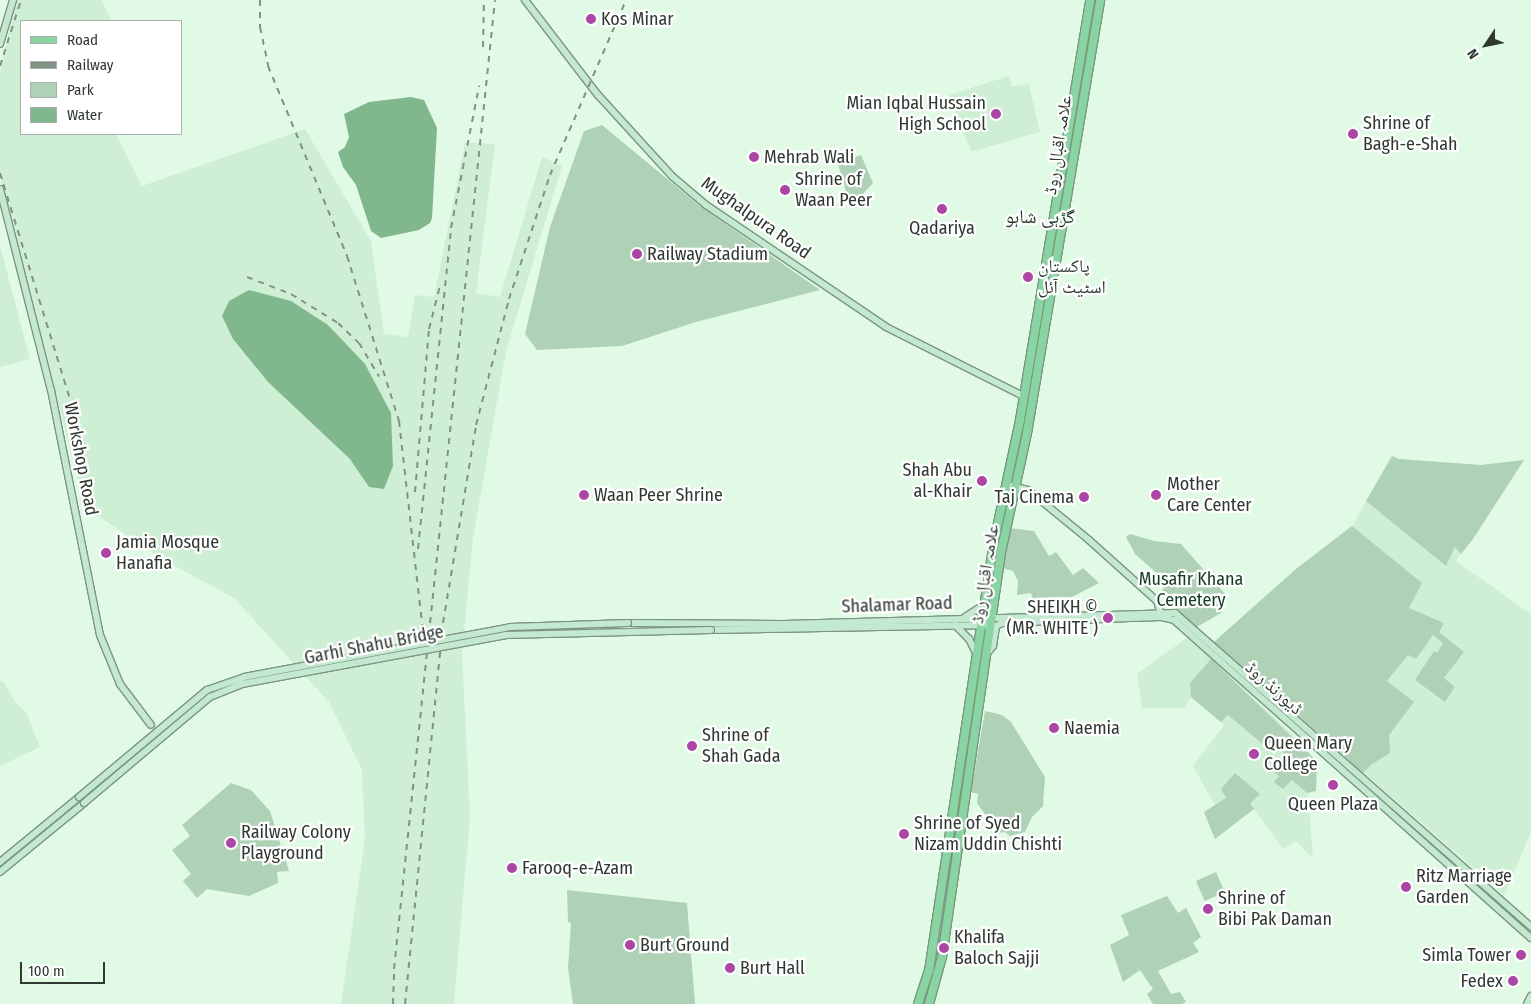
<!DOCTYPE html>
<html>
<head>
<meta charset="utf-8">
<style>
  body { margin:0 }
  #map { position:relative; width:1531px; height:1004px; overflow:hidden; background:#e1fae5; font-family:"Fira Sans Condensed","Noto Naskh Arabic",sans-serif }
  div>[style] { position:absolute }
  .built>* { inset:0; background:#cfefd5 }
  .green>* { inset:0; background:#afd2b6; transform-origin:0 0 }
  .water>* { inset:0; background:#80b78c }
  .roads { filter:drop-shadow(1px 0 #7d9481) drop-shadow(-1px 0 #7d9481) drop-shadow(0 1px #7d9481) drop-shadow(0 -1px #7d9481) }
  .secondary>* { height:6px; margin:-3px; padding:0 3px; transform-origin:3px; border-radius:3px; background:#c3ead0 }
  .primary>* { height:8px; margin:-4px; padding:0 4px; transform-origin:4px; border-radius:4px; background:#88d4a2 }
  .rail>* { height:2px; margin-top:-1px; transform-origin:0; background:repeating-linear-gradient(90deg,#819284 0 6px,transparent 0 12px) }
  .bridges { filter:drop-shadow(1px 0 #7d9481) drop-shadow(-1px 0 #7d9481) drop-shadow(0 1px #7d9481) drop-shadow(0 -1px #7d9481) }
  .secondary-bridge>* { height:6px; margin:-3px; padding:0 3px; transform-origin:3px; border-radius:3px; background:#c3ead0 }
  .dots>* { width:14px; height:14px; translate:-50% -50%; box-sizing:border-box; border:2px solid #fff; border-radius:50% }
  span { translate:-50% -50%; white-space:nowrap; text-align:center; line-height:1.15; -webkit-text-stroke:4.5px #fff; paint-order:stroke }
  .poi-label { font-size:18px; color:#2f3931 }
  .left { translate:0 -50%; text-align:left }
  .right { translate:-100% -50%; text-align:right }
  .street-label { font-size:18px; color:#2f3931 }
  .park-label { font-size:18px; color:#123c1f }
  .neighbourhood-label { font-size:19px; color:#273b2b }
  .legend { position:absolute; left:20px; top:20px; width:162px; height:115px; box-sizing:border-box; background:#fff; border:1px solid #acb0ad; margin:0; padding:6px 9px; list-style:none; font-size:15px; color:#2f3931 }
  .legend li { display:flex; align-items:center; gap:10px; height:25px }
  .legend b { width:25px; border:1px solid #acb0ad }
  .north { position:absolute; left:1461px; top:20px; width:50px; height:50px; -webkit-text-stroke:4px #fff; paint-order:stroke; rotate:236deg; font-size:14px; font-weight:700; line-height:20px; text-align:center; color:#2f3931 }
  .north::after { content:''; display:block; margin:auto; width:18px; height:22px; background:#2f3931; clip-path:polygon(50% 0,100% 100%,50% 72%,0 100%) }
  .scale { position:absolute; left:20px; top:962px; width:85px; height:22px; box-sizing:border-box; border:2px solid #2f3931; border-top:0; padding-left:6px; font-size:15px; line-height:18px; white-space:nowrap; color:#2f3931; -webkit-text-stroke:4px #fff; paint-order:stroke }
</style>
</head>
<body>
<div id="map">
  <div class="built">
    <div style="clip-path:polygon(16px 0,101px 0,112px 21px,21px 21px,21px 134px,116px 134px,142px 186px,305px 129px,371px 241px,384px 334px,408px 337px,415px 295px,434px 297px,465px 142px,495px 144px,476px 293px,500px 297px,542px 157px,562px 166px,506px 351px,473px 538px,462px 653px,470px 817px,454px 1004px,341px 1004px,365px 838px,362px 770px,329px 702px,234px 598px,162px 559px,85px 507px,0 176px,0 73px)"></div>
    <div style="clip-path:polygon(1009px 76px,1012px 87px,1029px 84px,1040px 132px,971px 152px,949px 95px)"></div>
    <div style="clip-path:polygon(0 245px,30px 359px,0 367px)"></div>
    <div style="clip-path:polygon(1392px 456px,1399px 459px,1481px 465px,1524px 460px,1456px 561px,1531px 614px,1531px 832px,1504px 895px,1214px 642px,1301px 565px,1352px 526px)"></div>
    <div style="clip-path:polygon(1188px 637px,1305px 746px,1313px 859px,1296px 841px,1283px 849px,1254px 809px,1216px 838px,1214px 837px,1204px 812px,1215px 805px,1193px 766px,1224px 725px,1191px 697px,1185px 708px,1142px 708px,1137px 674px)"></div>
    <div style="clip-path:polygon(3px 681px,15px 702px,26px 712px,40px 747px,0 766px,0 682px)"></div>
  </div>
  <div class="green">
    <div style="clip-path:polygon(602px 125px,700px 206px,820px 290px,696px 322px,622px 346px,537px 350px,525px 334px,550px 227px,584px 131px)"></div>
    <div style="clip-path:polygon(861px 155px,873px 183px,862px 195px,848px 198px,838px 164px)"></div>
    <div style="clip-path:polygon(1392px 456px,1399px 459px,1481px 465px,1524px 460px,1473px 539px,1461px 554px,1455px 547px,1446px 566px,1366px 501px)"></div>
    <div style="clip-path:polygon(1352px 526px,1422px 583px,1409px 608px,1444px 623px,1439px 632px,1464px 652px,1444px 678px,1455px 687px,1445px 702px,1415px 680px,1434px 651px,1437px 653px,1443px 643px,1433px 635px,1416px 659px,1408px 655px,1387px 681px,1414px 702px,1389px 735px,1390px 753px,1372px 764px,1359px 777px,1347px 758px,1214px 642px,1296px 569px)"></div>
    <div style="clip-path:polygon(1009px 528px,1034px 531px,1049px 556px,1056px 552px,1073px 575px,1083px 568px,1099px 583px,1072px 597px,1049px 597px,1050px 605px,1035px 606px,1031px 593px,1017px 595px,1018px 581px,1013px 571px,1002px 568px)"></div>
    <div style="clip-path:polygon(1130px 534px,1154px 541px,1181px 544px,1227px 596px,1221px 613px,1197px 627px,1159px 594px,1168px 583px,1135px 554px,1126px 537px)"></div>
    <div style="clip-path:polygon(1211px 659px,1317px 761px,1316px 791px,1307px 793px,1292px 780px,1283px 789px,1274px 782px,1279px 776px,1274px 772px,1291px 760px,1271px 741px,1266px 747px,1228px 715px,1221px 722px,1191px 697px,1190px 683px)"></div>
    <div style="clip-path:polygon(985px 711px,1002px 715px,1011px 722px,1045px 777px,1043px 806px,1032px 817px,1025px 832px,1010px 836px,1005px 832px,998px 833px,977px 803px,978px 794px,971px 792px)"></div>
    <div style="clip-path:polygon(1235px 773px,1260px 794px,1250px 804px,1254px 809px,1215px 839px,1204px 812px,1226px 798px,1221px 789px)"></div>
    <div style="clip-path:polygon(231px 783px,251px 790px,270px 811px,289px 871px,277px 872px,278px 883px,249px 896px,207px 889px,197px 898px,183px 881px,191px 874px,172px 850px,190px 836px,182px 825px)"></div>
    <div style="left:1216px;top:872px;width:22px;height:22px;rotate:66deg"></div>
    <div style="clip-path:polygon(567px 890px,687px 903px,695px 1004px,573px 1004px,568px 968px,571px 923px,568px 922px)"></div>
    <div style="clip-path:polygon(1167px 896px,1178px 913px,1186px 908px,1201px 937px,1193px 943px,1199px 952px,1158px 971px,1171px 994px,1180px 992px,1186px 1002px,1182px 1004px,1153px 1004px,1147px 994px,1153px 989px,1140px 970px,1123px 982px,1110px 945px,1129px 935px,1121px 915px)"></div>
  </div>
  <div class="water">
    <div style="clip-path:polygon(411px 97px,424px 100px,437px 128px,432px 218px,430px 223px,419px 230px,381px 238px,371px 231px,356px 185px,343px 167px,338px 152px,345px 147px,349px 137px,344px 114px,369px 102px)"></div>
    <div style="clip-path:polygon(249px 290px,291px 301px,328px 325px,365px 364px,391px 413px,393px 466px,384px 489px,369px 487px,350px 459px,268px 382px,233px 339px,222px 316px,229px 301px)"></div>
  </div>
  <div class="roads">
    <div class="secondary">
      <div style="left:525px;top:0;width:120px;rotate:52.5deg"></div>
      <div style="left:598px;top:95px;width:111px;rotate:47.6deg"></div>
      <div style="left:673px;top:177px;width:43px;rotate:40.3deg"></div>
      <div style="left:706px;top:205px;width:217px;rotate:34.1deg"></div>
      <div style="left:886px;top:327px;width:153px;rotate:26.7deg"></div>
      <div style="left:0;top:44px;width:46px;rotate:-73.5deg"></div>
      <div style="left:0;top:189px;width:207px;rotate:75.8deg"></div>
      <div style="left:51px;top:390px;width:250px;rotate:78.7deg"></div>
      <div style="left:100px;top:635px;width:53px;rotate:67.8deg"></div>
      <div style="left:120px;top:684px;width:51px;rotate:52.9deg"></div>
      <div style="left:1008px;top:485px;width:21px;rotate:14deg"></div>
      <div style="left:1028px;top:490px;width:79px;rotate:39.3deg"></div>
      <div style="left:1089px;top:540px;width:91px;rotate:41.9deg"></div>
      <div style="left:1157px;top:601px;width:15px;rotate:74deg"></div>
      <div style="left:965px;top:617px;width:24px;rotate:-33deg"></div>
      <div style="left:628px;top:623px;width:156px;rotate:0.4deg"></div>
      <div style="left:784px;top:624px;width:391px;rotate:-1.6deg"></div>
      <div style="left:1175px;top:613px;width:475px;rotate:41.4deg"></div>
      <div style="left:955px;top:625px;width:20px;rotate:45deg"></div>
      <div style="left:969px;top:639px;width:18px;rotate:63deg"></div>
      <div style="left:711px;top:630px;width:281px;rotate:-1deg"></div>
      <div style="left:988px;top:652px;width:8px;rotate:-50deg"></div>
      <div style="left:993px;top:646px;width:20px;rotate:-81deg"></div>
      <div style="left:996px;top:626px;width:7px;rotate:-27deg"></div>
      <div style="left:1002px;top:623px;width:159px;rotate:-2.2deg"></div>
      <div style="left:1161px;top:617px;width:13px;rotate:13deg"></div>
      <div style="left:1174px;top:620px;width:478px;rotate:41.7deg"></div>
      <div style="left:0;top:862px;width:102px;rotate:-39.4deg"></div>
      <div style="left:0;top:872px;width:109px;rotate:-39.4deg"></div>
      <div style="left:1527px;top:1004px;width:9px;rotate:-63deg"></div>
    </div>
    <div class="primary">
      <div style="left:918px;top:1004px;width:35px;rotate:-72deg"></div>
      <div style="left:929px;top:971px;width:439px;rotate:-81.4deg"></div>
      <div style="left:995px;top:537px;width:120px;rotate:-77.9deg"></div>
      <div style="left:1020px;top:420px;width:426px;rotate:-80.5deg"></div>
      <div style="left:929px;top:1004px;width:49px;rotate:-74.5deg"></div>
      <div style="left:942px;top:957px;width:413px;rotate:-81.7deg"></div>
      <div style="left:1002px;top:548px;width:118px;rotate:-77.7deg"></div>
      <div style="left:1027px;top:433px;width:439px;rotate:-80.4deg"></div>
    </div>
  </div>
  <div class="rail">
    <div style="left:260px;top:0;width:27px;rotate:90deg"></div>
    <div style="left:260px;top:27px;width:40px;rotate:78deg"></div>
    <div style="left:268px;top:66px;width:206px;rotate:67.4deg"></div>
    <div style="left:347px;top:256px;width:173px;rotate:72.5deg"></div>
    <div style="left:399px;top:421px;width:221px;rotate:83.5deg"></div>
    <div style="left:483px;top:47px;width:47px;rotate:-88.8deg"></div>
    <div style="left:0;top:66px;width:69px;rotate:-72.3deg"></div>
    <div style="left:0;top:173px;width:290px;rotate:72.8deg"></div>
    <div style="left:247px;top:277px;width:47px;rotate:21.1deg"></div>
    <div style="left:291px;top:294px;width:55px;rotate:31.7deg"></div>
    <div style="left:338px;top:323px;width:29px;rotate:44deg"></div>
    <div style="left:359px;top:343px;width:39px;rotate:59deg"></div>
    <div style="left:415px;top:492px;width:164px;rotate:-85.1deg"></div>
    <div style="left:429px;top:329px;width:44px;rotate:-75.7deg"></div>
    <div style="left:418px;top:549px;width:323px;rotate:-84.1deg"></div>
    <div style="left:451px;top:228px;width:145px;rotate:-78.8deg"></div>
    <div style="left:393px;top:1004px;width:35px;rotate:-88deg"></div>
    <div style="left:394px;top:969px;width:974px;rotate:-84.05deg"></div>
    <div style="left:405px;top:1004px;width:383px;rotate:-84.3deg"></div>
    <div style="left:443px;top:623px;width:201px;rotate:-80.5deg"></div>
    <div style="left:476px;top:425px;width:130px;rotate:-75.3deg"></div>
    <div style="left:509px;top:299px;width:131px;rotate:-71.7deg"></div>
    <div style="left:550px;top:175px;width:191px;rotate:-66.5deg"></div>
  </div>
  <div class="bridges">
    <div class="secondary-bridge">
      <div style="left:79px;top:797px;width:167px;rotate:-39.9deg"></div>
      <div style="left:207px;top:690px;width:39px;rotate:-19deg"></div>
      <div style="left:244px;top:677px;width:271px;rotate:-10.6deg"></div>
      <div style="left:510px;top:627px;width:118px;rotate:-1.9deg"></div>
      <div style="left:84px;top:803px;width:165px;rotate:-40.1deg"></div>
      <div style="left:210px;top:697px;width:35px;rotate:-22deg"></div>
      <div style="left:242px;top:684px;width:269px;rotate:-10.5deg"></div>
      <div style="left:506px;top:635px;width:205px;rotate:-1.4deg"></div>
    </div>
  </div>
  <div class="dots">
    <div style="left:591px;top:19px;background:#ad44a6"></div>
    <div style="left:996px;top:114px;background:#ad44a6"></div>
    <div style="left:1353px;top:134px;background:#ad44a6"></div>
    <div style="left:754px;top:157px;background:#ad44a6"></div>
    <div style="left:785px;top:190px;background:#ad44a6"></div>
    <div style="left:942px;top:209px;background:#ad44a6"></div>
    <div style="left:637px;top:254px;background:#ad44a6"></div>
    <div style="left:1028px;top:277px;background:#ad44a6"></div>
    <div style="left:982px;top:481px;background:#ad44a6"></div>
    <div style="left:584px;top:495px;background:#ad44a6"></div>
    <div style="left:1156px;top:495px;background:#ad44a6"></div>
    <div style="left:1084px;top:497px;background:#ad44a6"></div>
    <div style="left:106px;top:553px;background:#ad44a6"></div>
    <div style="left:1108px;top:618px;background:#ad44a6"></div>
    <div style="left:1054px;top:728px;background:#ad44a6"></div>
    <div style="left:692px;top:746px;background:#ad44a6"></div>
    <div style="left:1254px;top:754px;background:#ad44a6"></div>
    <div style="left:1333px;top:785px;background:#ad44a6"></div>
    <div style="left:904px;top:834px;background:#ad44a6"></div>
    <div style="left:231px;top:843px;background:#ad44a6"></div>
    <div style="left:512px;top:868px;background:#ad44a6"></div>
    <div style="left:1406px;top:887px;background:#ad44a6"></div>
    <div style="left:1208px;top:909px;background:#ad44a6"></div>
    <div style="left:630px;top:945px;background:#ad44a6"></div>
    <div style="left:944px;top:948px;background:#ad44a6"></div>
    <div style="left:1521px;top:955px;background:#ad44a6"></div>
    <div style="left:730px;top:968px;background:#ad44a6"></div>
    <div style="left:1513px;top:981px;background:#ad44a6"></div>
  </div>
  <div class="poi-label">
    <span class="left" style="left:601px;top:19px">Kos Minar</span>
    <span class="right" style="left:986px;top:114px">Mian Iqbal Hussain<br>High School</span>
    <span class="left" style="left:1363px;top:134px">Shrine of<br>Bagh-e-Shah</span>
    <span class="left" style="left:764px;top:157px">Mehrab Wali</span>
    <span class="left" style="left:795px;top:190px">Shrine of<br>Waan Peer</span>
    <span style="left:942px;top:228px">Qadariya</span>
    <span class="left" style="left:647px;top:254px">Railway Stadium</span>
    <span class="left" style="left:1038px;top:277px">پاکستان<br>اسٹیٹ آئل</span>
    <span class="right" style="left:972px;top:481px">Shah Abu<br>al-Khair</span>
    <span class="left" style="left:1167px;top:495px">Mother<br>Care Center</span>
    <span class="left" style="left:594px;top:495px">Waan Peer Shrine</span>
    <span class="right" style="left:1074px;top:497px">Taj Cinema</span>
    <span class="left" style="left:116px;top:553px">Jamia Mosque<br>Hanafia</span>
    <span class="right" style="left:1098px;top:618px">SHEIKH ©<br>(MR. WHITE )</span>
    <span class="left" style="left:1064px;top:728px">Naemia</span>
    <span class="left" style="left:702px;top:746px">Shrine of<br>Shah Gada</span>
    <span class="left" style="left:1264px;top:754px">Queen Mary<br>College</span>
    <span style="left:1333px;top:804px">Queen Plaza</span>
    <span class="left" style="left:914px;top:834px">Shrine of Syed<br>Nizam Uddin Chishti</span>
    <span class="left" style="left:241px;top:843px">Railway Colony<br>Playground</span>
    <span class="left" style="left:522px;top:868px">Farooq-e-Azam</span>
    <span class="left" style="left:1416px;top:887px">Ritz Marriage<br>Garden</span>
    <span class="left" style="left:1218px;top:909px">Shrine of<br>Bibi Pak Daman</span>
    <span class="left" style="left:954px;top:948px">Khalifa<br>Baloch Sajji</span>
    <span class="left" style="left:640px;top:945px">Burt Ground</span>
    <span class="right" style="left:1511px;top:955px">Simla Tower</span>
    <span class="left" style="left:740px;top:968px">Burt Hall</span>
    <span class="right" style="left:1503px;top:981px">Fedex</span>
  </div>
  <div class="street-label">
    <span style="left:1058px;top:145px;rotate:-81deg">علامہ اقبال روڈ</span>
    <span style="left:756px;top:218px;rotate:35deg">Mughalpura Road</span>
    <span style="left:81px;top:459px;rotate:79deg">Workshop Road</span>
    <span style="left:985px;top:574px;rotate:-81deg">علامہ اقبال روڈ</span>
    <span style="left:897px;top:605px;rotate:-2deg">Shalamar Road</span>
    <span style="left:374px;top:645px;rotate:-11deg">Garhi Shahu Bridge</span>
    <span style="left:1274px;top:688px;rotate:42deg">ڈیورنڈ روڈ</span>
  </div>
  <div class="park-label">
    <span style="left:1191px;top:590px">Musafir Khana<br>Cemetery</span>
  </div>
  <div class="neighbourhood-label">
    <span style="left:1040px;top:217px">گڑہی شاہو</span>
  </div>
  <ul class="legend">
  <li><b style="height:6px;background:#88d4a2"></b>Road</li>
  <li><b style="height:6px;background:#819284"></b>Railway</li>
  <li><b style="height:14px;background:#afd2b6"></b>Park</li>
  <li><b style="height:14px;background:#80b78c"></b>Water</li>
  </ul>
  <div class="north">N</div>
  <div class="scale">100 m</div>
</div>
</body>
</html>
